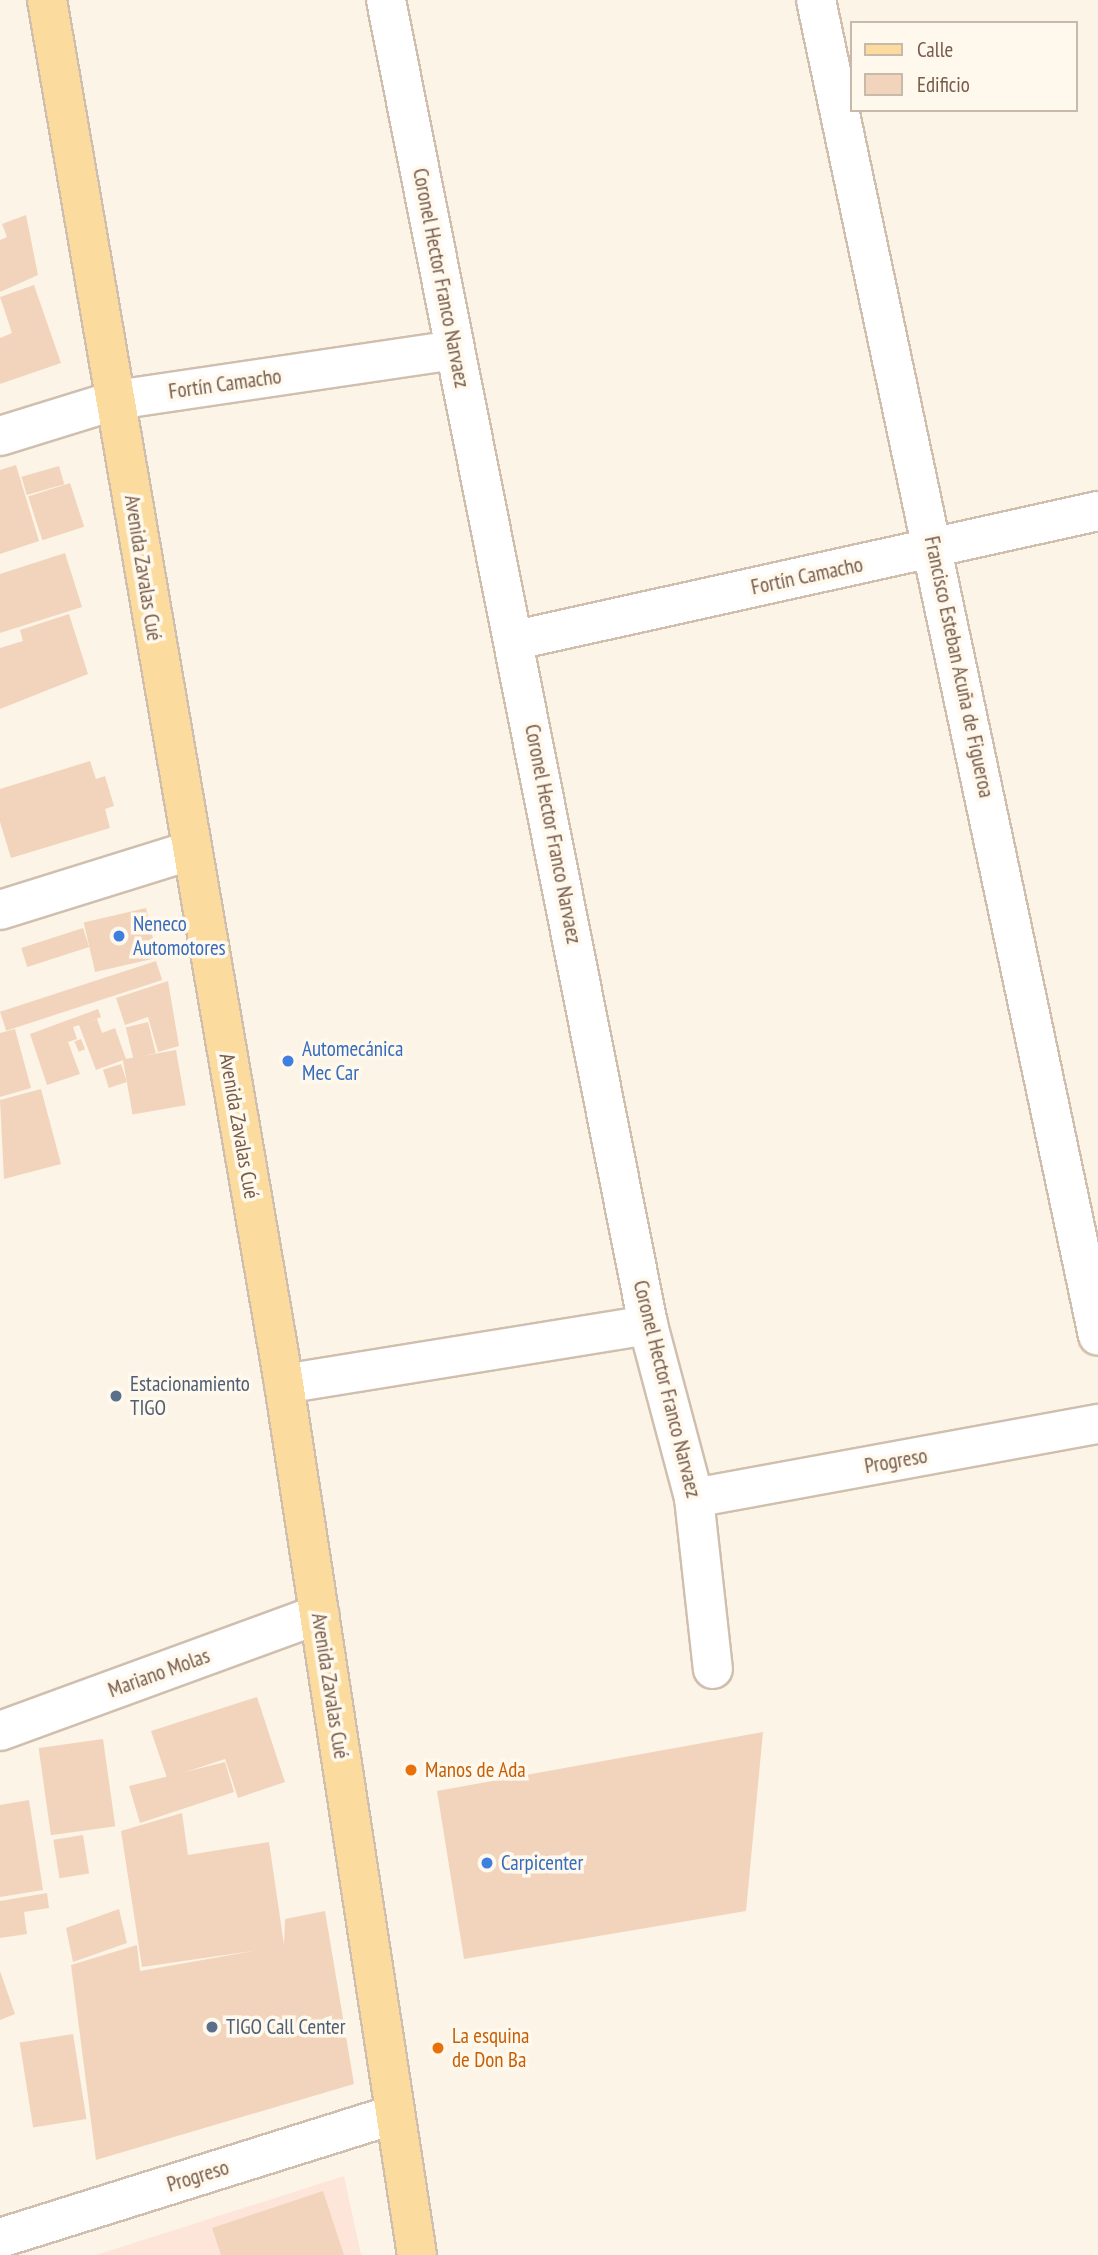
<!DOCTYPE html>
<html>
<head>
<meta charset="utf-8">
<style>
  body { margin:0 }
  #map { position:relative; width:1098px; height:2255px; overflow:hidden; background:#fcf4e6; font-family:"PT Sans Narrow",sans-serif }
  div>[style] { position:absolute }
  .commercial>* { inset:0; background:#fde5d9 }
  .building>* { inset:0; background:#f2d4bd; transform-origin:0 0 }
  .roads { filter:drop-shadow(2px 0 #d0bfae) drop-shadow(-2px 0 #d0bfae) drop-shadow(0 2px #d0bfae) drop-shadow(0 -2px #d0bfae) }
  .minor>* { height:38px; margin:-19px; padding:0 19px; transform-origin:19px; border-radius:19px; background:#fff }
  .major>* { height:38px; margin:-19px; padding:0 19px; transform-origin:19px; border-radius:19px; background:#fbdc9e }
  .dots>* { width:19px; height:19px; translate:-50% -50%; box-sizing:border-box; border:4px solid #fff8ec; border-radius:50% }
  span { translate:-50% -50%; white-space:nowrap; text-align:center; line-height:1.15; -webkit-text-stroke:7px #fff8ec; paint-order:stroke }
  .street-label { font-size:21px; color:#765b4a }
  .shop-label { font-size:21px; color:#366cbe }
  .left { translate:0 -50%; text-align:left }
  .service-label { font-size:21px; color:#4e5e75 }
  .food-label { font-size:21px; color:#c56008 }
  .legend { position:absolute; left:850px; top:21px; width:228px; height:91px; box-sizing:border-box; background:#fff8ec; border:2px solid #c8b9ab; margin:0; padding:9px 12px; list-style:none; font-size:21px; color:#765b4a }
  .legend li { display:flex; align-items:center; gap:14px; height:35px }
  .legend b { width:35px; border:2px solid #c8b9ab }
</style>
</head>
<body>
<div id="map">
  <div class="commercial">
    <div style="clip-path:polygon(344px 2176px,361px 2255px,96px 2255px)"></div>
  </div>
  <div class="building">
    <div style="clip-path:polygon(26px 215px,38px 275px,0 292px,0 240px,7px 237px,2px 224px)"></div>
    <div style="clip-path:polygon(34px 285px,61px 363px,0 384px,0 338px,12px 333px,0 297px)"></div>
    <div style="clip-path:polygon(16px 465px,39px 541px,0 554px,0 470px)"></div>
    <div style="left:59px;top:466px;width:19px;height:39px;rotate:74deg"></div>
    <div style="left:70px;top:483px;width:46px;height:44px;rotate:72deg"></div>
    <div style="clip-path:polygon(65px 553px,82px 607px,0 633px,0 574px)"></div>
    <div style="clip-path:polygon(69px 614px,88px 674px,0 709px,0 648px,23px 641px,20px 630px)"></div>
    <div style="clip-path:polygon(90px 761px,96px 779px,105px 776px,114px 806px,105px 809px,110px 828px,11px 858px,0 822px,0 789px)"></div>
    <div style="left:146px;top:908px;width:51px;height:64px;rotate:77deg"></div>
    <div style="left:83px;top:928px;width:20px;height:65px;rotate:72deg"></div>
    <div style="left:156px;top:961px;width:20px;height:164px;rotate:72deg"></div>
    <div style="clip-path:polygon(168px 981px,179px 1046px,158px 1052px,148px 1017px,125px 1025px,116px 998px)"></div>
    <div style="clip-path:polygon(98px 1009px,101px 1017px,85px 1024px,97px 1019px,102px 1033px,115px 1028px,126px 1059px,96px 1070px,79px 1025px,73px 1027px,77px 1039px,68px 1042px,80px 1074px,47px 1085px,30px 1034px)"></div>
    <div style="left:148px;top:1022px;width:32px;height:23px;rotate:76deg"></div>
    <div style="clip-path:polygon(15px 1029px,31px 1088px,0 1097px,0 1033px)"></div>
    <div style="left:81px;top:1039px;width:11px;height:7px;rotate:68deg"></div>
    <div style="left:176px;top:1050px;width:56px;height:54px;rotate:80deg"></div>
    <div style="left:121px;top:1064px;width:19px;height:19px;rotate:72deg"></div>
    <div style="clip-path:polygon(41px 1089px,61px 1164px,4px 1179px,0 1100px)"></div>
    <div style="clip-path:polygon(257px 1697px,285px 1782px,238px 1798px,225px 1759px,167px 1778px,151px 1731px)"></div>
    <div style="clip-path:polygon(763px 1732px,746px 1911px,464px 1959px,437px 1791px)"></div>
    <div style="left:103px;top:1739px;width:88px;height:65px;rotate:82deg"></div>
    <div style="clip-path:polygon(225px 1762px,234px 1792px,140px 1823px,129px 1786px)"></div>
    <div style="clip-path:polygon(29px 1800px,43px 1890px,0 1897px,0 1805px)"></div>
    <div style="clip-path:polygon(182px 1813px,188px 1855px,269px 1842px,284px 1945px,285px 1919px,325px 1911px,354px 2084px,96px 2160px,71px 1965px,137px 1945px,140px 1971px,259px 1950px,142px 1967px,121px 1831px)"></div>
    <div style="left:83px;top:1835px;width:39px;height:30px;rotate:81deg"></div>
    <div style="clip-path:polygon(47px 1893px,49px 1908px,24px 1912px,27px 1934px,0 1938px,0 1901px)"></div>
    <div style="clip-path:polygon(119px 1909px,127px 1943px,73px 1962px,66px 1928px)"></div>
    <div style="clip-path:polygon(0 1971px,15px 2014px,0 2020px)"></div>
    <div style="left:73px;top:2034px;width:86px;height:54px;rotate:81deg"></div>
    <div style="clip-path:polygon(323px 2191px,344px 2255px,221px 2255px,212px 2228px)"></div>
  </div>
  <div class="roads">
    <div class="minor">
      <div style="left:386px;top:0;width:1351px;rotate:78.81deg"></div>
      <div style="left:648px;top:1325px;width:179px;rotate:75.1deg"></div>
      <div style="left:694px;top:1498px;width:172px;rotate:83.7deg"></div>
      <div style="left:816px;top:0;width:1365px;rotate:78.08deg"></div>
      <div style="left:0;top:436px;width:121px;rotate:-17.2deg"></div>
      <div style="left:116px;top:400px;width:342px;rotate:-8.4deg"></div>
      <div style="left:516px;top:640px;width:596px;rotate:-12.5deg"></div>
      <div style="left:0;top:910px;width:199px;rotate:-17.3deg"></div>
      <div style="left:284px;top:1384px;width:369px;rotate:-9.2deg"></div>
      <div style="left:694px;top:1498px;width:411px;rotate:-10.4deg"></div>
      <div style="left:0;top:1731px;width:340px;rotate:-20.1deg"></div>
      <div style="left:0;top:2238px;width:414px;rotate:-17.4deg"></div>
    </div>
    <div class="major">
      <div style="left:47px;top:0;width:1404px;rotate:80.28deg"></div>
      <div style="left:284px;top:1384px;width:881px;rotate:81.32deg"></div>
    </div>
  </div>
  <div class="dots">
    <div style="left:119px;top:936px;background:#3f7fe0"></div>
    <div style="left:288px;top:1061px;background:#3f7fe0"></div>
    <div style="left:116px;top:1396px;background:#5c6f8a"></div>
    <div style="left:411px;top:1770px;background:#e8710a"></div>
    <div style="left:487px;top:1863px;background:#3f7fe0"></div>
    <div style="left:212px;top:2027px;background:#5c6f8a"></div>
    <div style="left:438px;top:2048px;background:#e8710a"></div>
  </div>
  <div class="street-label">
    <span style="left:441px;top:278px;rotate:79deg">Coronel Hector Franco Narvaez</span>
    <span style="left:225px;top:384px;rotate:-8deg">Fortín Camacho</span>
    <span style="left:143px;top:568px;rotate:81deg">Avenida Zavalas Cué</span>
    <span style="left:807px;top:576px;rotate:-12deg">Fortín Camacho</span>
    <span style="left:959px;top:667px;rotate:78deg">Francisco Esteban Acuña de Figueroa</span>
    <span style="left:553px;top:834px;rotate:79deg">Coronel Hector Franco Narvaez</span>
    <span style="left:239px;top:1126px;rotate:80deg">Avenida Zavalas Cué</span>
    <span style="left:667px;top:1389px;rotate:76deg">Coronel Hector Franco Narvaez</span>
    <span style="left:896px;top:1461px;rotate:-10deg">Progreso</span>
    <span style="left:159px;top:1673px;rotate:-20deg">Mariano Molas</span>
    <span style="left:330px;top:1686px;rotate:81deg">Avenida Zavalas Cué</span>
    <span style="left:198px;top:2176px;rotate:-17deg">Progreso</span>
  </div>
  <div class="shop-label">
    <span class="left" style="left:133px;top:936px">Neneco<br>Automotores</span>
    <span class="left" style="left:302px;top:1061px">Automecánica<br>Mec Car</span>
    <span class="left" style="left:501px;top:1863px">Carpicenter</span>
  </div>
  <div class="service-label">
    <span class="left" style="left:130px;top:1396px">Estacionamiento<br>TIGO</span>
    <span class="left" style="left:226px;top:2027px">TIGO Call Center</span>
  </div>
  <div class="food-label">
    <span class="left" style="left:425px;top:1770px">Manos de Ada</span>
    <span class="left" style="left:452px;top:2048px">La esquina<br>de Don Ba</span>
  </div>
  <ul class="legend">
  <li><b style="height:9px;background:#fbdc9e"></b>Calle</li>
  <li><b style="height:19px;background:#f2d4bd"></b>Edificio</li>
  </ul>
</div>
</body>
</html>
